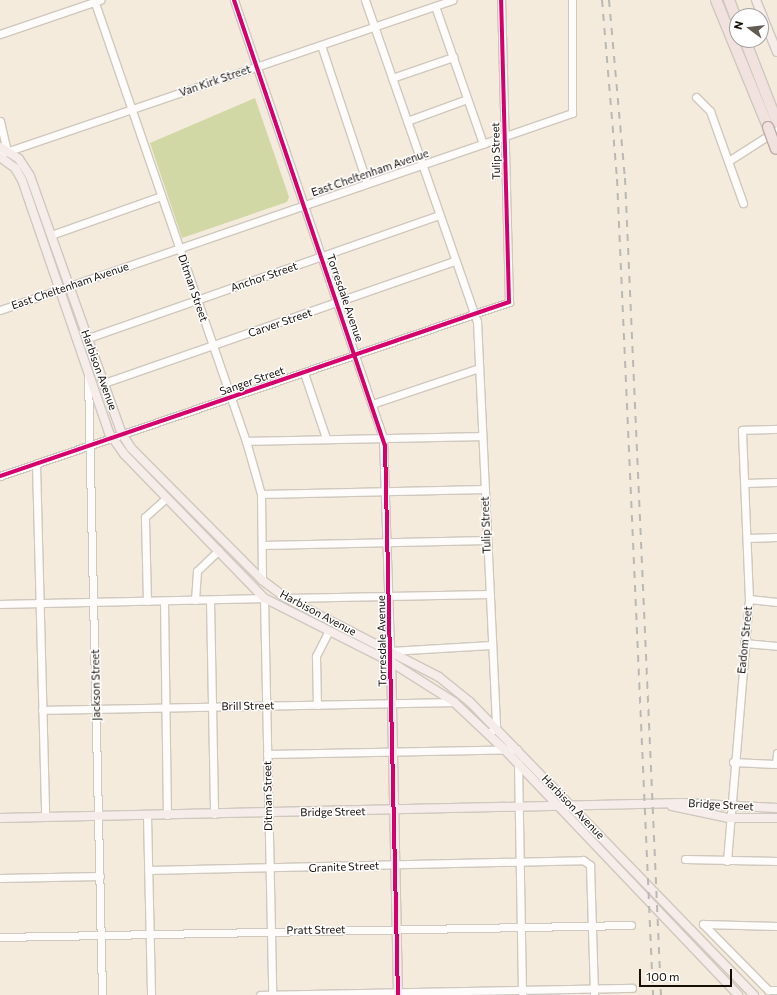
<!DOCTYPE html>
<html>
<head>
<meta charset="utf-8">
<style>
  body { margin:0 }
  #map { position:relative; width:777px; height:995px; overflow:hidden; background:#f4ebdd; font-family:Commissioner,sans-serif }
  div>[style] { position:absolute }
  .green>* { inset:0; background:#d1d8a5 }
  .roads { filter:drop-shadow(1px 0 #cfc8be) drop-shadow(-1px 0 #cfc8be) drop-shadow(0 1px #cfc8be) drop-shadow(0 -1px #cfc8be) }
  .minor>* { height:7px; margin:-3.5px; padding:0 3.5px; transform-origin:3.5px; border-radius:3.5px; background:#fdfcfa }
  .major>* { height:8px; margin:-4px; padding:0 4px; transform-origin:4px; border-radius:4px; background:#f6edeb }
  .highway>* { height:10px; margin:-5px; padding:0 5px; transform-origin:5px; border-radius:5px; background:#f1e2e0 }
  .rail>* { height:2px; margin-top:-1px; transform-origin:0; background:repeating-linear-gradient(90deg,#bab8b5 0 7px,transparent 0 14px) }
  .bridges { filter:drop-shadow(1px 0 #bfaca7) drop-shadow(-1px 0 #bfaca7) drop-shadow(0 1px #bfaca7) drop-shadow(0 -1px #bfaca7) }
  .highway-bridge>* { height:10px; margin:-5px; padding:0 5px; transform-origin:5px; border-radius:5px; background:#f1e2e0 }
  .cycleway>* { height:4px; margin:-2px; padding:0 2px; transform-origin:2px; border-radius:2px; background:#d6006c }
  span { translate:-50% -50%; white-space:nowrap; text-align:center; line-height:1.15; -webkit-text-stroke:3px #fff; paint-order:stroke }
  .street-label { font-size:11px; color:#150f08 }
  .north { position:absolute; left:729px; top:8px; width:40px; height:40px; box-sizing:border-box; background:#fff; border:1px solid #a19f9c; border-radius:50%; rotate:285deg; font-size:11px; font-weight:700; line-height:16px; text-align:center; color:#150f08 }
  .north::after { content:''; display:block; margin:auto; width:14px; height:18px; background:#635c53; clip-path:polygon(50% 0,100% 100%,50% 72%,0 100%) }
  .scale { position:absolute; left:639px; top:969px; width:93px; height:18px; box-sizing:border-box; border:2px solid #150f08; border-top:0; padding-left:5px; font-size:12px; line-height:14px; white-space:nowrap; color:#150f08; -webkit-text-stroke:3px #fff; paint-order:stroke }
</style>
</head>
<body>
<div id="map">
  <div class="green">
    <div style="clip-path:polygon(255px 98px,289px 197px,287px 202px,182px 238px,150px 143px)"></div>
  </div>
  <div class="roads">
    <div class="minor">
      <div style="left:94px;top:0;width:466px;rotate:71deg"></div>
      <div style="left:246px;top:441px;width:55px;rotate:74.2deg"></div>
      <div style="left:261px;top:494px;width:86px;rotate:89.3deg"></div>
      <div style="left:234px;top:0;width:462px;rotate:71.2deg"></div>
      <div style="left:383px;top:437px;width:214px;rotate:88.1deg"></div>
      <div style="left:390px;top:651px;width:101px;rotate:-3.4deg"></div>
      <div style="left:365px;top:0;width:340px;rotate:70.8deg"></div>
      <div style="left:477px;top:321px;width:405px;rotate:87.3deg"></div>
      <div style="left:496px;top:726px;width:11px;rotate:131deg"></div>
      <div style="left:435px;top:6px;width:146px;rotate:70.8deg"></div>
      <div style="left:0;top:34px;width:106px;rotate:-18.8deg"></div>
      <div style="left:321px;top:45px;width:145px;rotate:71.6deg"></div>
      <div style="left:392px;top:78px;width:65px;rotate:-19deg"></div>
      <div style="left:696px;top:97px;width:20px;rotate:45deg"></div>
      <div style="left:710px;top:111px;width:98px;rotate:70.3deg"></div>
      <div style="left:0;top:121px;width:31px;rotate:77deg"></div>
      <div style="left:407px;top:121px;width:64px;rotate:-20.1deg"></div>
      <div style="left:0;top:154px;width:478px;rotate:-18.8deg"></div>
      <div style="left:730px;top:160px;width:56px;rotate:-32.6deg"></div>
      <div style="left:51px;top:235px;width:117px;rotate:-19.5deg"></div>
      <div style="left:0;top:310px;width:605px;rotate:-19deg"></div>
      <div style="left:572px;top:113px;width:113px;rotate:-90deg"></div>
      <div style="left:88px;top:338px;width:372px;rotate:-19.3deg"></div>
      <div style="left:304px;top:373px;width:69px;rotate:71.3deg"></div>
      <div style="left:88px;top:376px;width:619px;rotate:88.7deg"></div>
      <div style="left:104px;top:383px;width:372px;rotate:-19.2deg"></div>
      <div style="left:372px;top:404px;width:113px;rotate:-18.6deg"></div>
      <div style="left:246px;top:441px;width:236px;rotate:-1.2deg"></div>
      <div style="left:36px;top:464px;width:353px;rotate:88.5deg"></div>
      <div style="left:0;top:476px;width:538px;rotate:-18.87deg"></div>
      <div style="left:509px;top:302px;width:302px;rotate:-91.5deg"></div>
      <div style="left:745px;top:483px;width:32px;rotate:-2deg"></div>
      <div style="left:261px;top:494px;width:224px;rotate:-1.3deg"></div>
      <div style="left:748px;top:538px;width:29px;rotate:-2deg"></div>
      <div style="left:263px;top:545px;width:224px;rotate:-1.3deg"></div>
      <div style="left:286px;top:598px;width:203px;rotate:-1.1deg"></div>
      <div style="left:749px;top:599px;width:28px;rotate:6deg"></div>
      <div style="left:195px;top:600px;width:29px;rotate:-86deg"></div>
      <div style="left:197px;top:571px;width:30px;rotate:-44deg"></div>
      <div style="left:210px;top:600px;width:214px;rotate:88.9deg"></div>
      <div style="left:147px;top:601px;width:84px;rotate:-91.4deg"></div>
      <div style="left:145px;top:517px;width:28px;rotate:-42deg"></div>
      <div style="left:164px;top:601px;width:214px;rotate:89.2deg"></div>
      <div style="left:0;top:604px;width:264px;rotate:-1.3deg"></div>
      <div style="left:264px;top:598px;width:397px;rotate:88.8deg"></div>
      <div style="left:744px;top:643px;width:33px;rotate:5deg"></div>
      <div style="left:317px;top:705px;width:49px;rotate:-91.2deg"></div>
      <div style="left:316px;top:656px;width:27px;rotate:-63deg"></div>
      <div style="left:42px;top:710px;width:412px;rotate:-1.1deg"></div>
      <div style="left:267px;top:754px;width:250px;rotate:-1.1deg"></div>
      <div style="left:733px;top:762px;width:44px;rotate:2.6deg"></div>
      <div style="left:518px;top:763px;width:232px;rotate:89deg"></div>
      <div style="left:776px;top:763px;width:10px;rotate:-84deg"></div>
      <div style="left:147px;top:816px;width:179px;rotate:88.7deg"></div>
      <div style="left:685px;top:859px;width:92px;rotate:1.2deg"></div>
      <div style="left:727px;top:861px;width:263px;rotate:-85.2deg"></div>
      <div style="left:749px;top:599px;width:169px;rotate:-92.4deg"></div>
      <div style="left:742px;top:430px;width:35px;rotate:-2deg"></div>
      <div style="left:148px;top:870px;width:435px;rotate:-1.3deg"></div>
      <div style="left:583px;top:860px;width:9px;rotate:36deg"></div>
      <div style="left:590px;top:865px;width:130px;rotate:88.2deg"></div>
      <div style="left:0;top:878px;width:100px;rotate:-1.1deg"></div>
      <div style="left:703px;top:924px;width:93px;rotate:45.4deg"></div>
      <div style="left:768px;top:990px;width:9px"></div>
      <div style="left:703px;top:924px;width:74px;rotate:1.5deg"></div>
      <div style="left:0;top:937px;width:631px;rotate:-1.09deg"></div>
      <div style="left:260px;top:995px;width:372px;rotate:-1.1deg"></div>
    </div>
    <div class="major">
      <div style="left:756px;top:0;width:56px;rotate:68deg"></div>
      <div style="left:0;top:147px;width:22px;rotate:32deg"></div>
      <div style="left:19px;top:159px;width:20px;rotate:57deg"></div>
      <div style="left:30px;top:176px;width:274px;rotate:70.4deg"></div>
      <div style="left:122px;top:434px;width:17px;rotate:57deg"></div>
      <div style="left:131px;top:448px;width:186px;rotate:45.2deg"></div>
      <div style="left:262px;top:580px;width:30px;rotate:37deg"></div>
      <div style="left:286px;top:598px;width:172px;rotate:27.3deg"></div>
      <div style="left:439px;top:677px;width:40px;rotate:39deg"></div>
      <div style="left:470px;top:702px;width:408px;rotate:45.9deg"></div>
      <div style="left:0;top:157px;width:19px;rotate:36deg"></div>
      <div style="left:15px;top:168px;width:14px;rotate:60deg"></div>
      <div style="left:22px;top:180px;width:268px;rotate:71deg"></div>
      <div style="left:109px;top:433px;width:26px;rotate:54deg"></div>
      <div style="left:124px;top:454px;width:201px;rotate:45.8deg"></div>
      <div style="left:264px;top:598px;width:142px;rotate:26.7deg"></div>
      <div style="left:391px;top:662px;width:75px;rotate:32.4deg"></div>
      <div style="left:454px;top:702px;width:70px;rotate:43.3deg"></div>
      <div style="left:505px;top:750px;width:338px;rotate:46.4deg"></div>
      <div style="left:391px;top:658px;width:337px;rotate:88.8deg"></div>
      <div style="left:672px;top:806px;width:57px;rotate:12.1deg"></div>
      <div style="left:728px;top:818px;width:49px"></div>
      <div style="left:0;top:818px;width:683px;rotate:-1.26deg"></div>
      <div style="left:683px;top:803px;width:94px;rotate:3deg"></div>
    </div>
    <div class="highway">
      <div style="left:716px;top:0;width:137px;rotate:67.7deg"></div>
      <div style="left:729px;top:0;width:22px;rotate:69deg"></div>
      <div style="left:745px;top:40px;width:88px;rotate:68.7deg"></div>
    </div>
  </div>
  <div class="rail">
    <div style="left:602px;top:0;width:180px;rotate:85.2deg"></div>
    <div style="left:617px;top:179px;width:817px;rotate:87.47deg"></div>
    <div style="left:609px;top:0;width:179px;rotate:84.9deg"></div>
    <div style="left:625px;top:178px;width:818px;rotate:87.48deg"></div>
  </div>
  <div class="bridges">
    <div class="highway-bridge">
      <div style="left:768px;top:127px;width:23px;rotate:70deg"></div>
    </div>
  </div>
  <div class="cycleway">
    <div style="left:234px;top:0;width:470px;rotate:71.3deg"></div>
    <div style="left:385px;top:445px;width:550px;rotate:88.65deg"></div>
    <div style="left:0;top:476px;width:538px;rotate:-18.87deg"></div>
    <div style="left:509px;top:302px;width:302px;rotate:-91.5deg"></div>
  </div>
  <div class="street-label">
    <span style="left:215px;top:81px;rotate:-19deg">Van Kirk Street</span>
    <span style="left:496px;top:151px;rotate:-91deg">Tulip Street</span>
    <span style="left:370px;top:173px;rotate:-19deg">East Cheltenham Avenue</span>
    <span style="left:264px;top:277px;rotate:-19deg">Anchor Street</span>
    <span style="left:70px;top:286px;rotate:-19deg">East Cheltenham Avenue</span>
    <span style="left:193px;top:288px;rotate:71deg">Ditman Street</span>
    <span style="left:345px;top:298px;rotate:71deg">Torresdale Avenue</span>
    <span style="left:280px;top:323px;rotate:-19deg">Carver Street</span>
    <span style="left:99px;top:370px;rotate:70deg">Harbison Avenue</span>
    <span style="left:252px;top:381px;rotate:-19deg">Sanger Street</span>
    <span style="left:486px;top:525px;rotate:-92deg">Tulip Street</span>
    <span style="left:318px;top:613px;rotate:28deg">Harbison Avenue</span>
    <span style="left:745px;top:640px;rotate:-84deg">Eadom Street</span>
    <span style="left:382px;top:641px;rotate:-91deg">Torresdale Avenue</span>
    <span style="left:96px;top:685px;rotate:-91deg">Jackson Street</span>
    <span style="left:248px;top:706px;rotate:-1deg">Brill Street</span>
    <span style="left:268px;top:796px;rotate:-91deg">Ditman Street</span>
    <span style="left:721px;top:805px;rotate:3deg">Bridge Street</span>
    <span style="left:573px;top:807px;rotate:46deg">Harbison Avenue</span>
    <span style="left:333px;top:812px;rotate:-1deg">Bridge Street</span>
    <span style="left:344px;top:867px;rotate:-2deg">Granite Street</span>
    <span style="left:316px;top:930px;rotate:-1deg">Pratt Street</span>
  </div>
  <div class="north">N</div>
  <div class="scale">100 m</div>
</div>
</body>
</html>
